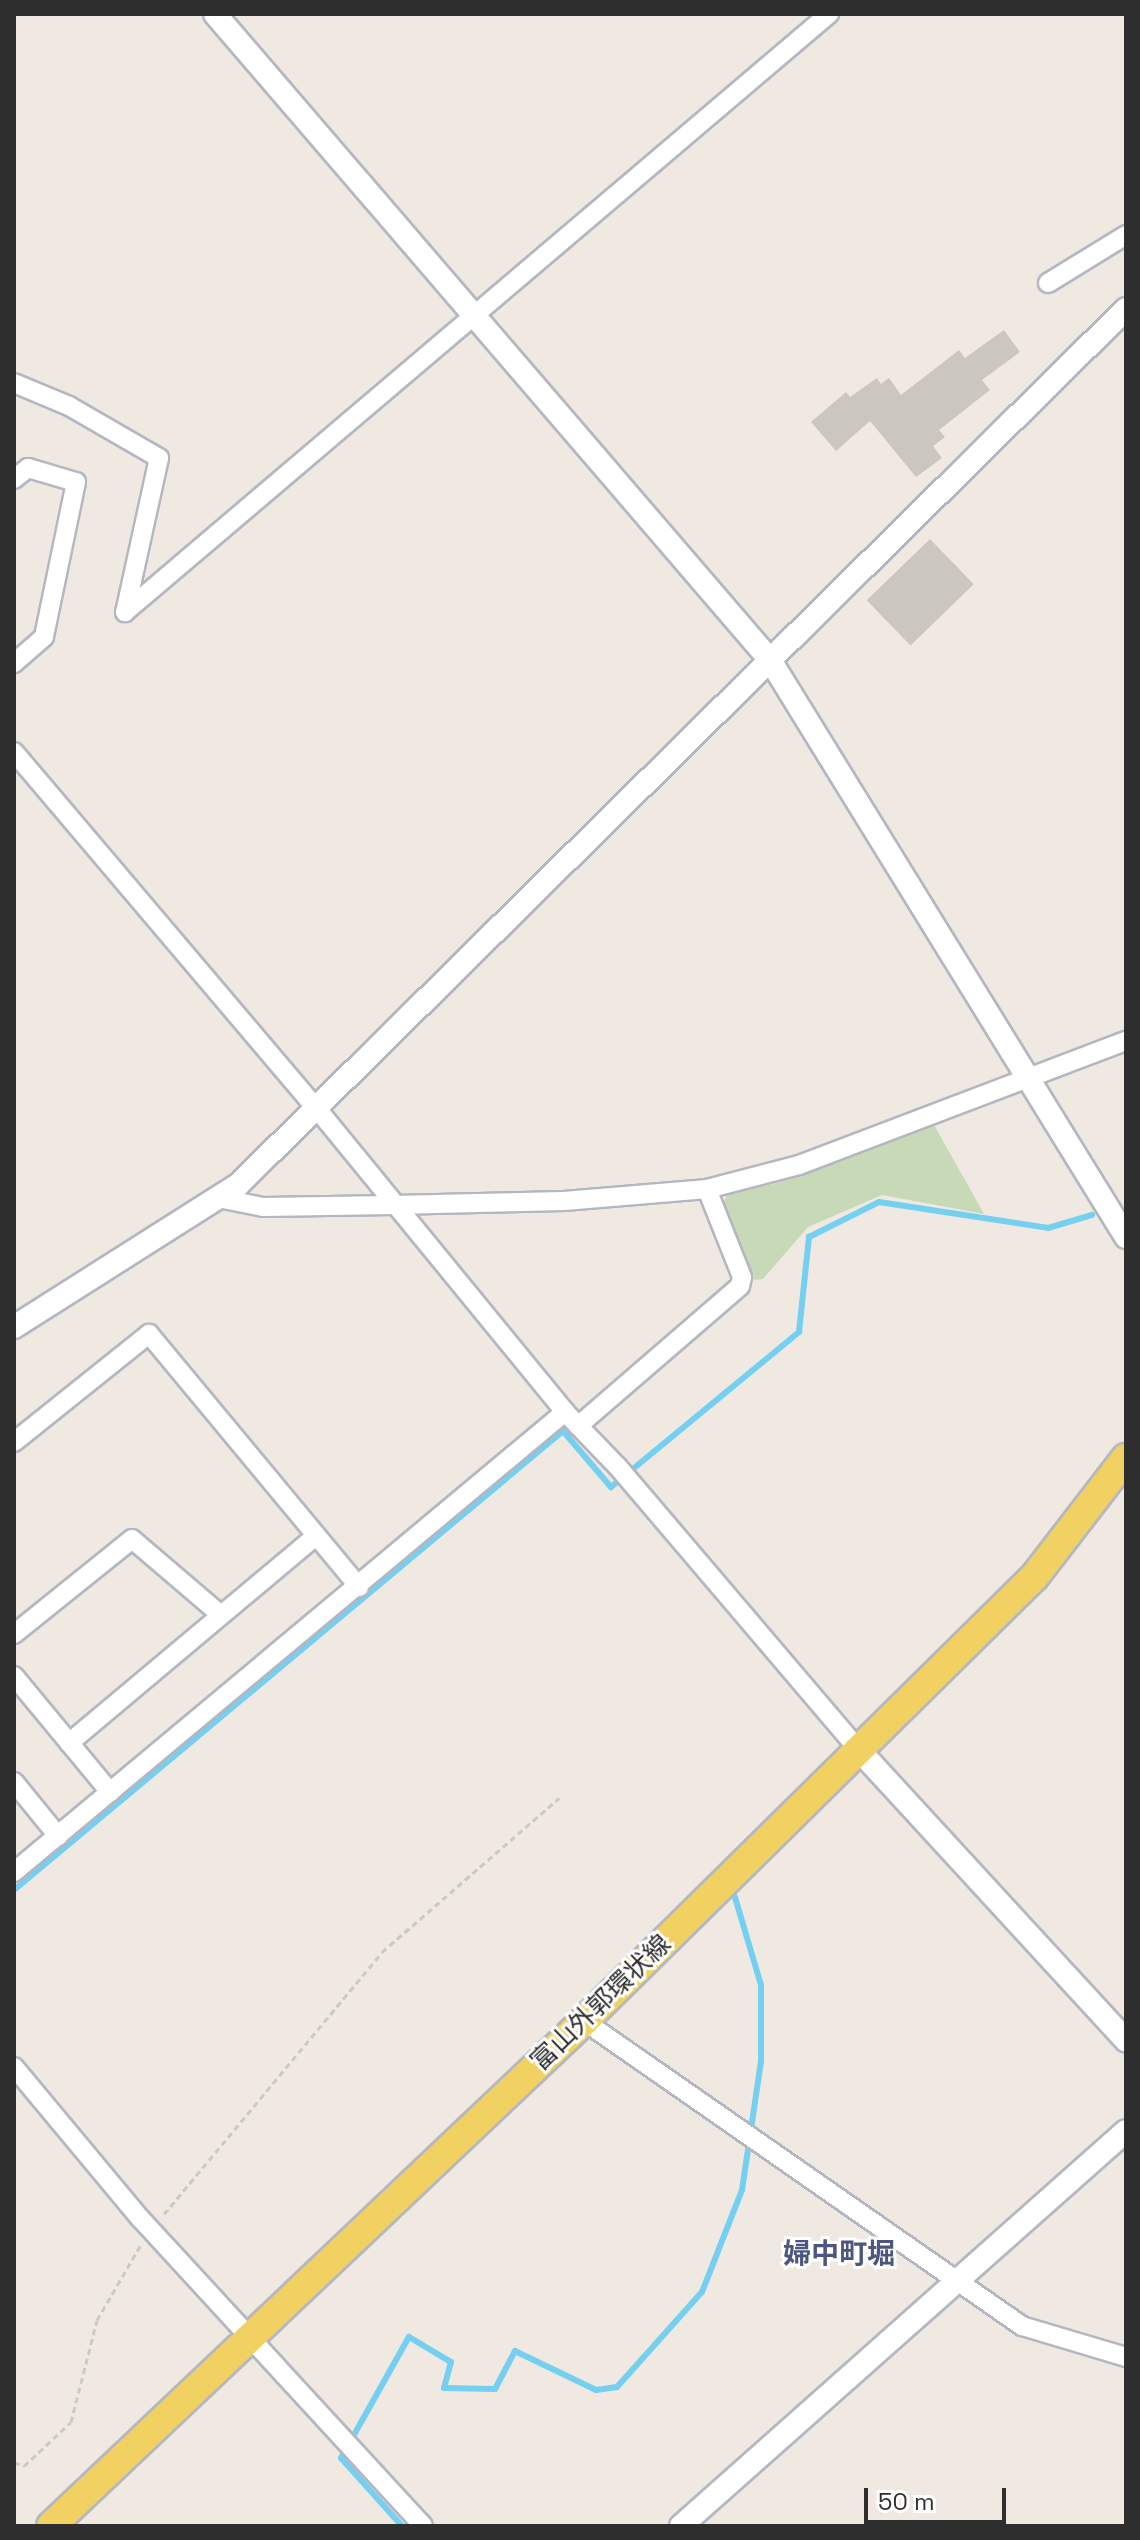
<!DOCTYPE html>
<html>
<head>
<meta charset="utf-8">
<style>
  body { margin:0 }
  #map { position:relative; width:1140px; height:2540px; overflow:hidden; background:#efe9e1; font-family:"Space Grotesk","Noto Sans JP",sans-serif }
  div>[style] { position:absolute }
  .cemetery>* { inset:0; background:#c8d9b8 }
  .stream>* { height:6px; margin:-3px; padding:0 3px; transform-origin:3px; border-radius:3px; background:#75cff0 }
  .building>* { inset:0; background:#cbc7bf; transform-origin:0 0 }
  .path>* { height:3px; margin-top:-1.5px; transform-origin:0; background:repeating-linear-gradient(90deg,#c9c9c9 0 6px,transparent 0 10px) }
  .roads { filter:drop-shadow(2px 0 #b4b7c1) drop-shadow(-2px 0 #b4b7c1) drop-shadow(0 2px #b4b7c1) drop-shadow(0 -2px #b4b7c1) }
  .minor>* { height:18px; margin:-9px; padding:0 9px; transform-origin:9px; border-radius:9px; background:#fff }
  .tertiary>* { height:22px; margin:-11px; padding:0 11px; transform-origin:11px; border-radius:11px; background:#fff }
  .primary>* { height:28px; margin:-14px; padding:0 14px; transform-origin:14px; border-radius:14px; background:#f2d163 }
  span { translate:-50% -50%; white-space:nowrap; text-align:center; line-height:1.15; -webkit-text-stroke:6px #fff; paint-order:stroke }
  .street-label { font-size:26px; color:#2e2e2e }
  .neighbourhood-label { font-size:28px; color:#4d5680; font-weight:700 }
  .frame { position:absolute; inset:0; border:16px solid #2e2e2e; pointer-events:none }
  .scale { position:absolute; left:864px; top:2488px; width:142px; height:36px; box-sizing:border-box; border:4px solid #2e2e2e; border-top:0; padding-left:10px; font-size:24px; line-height:28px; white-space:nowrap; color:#2e2e2e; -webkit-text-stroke:6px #fff; paint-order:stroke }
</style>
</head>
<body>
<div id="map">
  <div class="cemetery">
    <div style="clip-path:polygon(933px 1123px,984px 1214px,882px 1195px,808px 1227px,763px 1279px,754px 1280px,721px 1209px,727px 1195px,777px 1183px)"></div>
  </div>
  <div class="stream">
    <div style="left:14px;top:1890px;width:716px;rotate:-39.9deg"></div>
    <div style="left:563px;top:1431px;width:74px;rotate:49.4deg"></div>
    <div style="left:611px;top:1487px;width:244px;rotate:-39.5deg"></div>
    <div style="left:799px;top:1332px;width:96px;rotate:-84deg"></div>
    <div style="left:809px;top:1237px;width:78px;rotate:-26.6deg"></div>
    <div style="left:879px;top:1202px;width:171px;rotate:8.7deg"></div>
    <div style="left:1048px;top:1228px;width:46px;rotate:-16.5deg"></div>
    <div style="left:402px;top:2526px;width:91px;rotate:-131.9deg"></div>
    <div style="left:341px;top:2458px;width:139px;rotate:-60.7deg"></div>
    <div style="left:409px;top:2337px;width:49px;rotate:30.8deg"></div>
    <div style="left:451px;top:2362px;width:27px;rotate:105deg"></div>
    <div style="left:444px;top:2388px;width:51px;rotate:1.1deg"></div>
    <div style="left:495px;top:2389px;width:43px;rotate:-62.2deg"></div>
    <div style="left:515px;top:2351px;width:90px;rotate:25.7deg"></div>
    <div style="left:596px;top:2390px;width:21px;rotate:-8deg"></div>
    <div style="left:617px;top:2387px;width:127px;rotate:-48.2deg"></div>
    <div style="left:702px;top:2292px;width:110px;rotate:-68.6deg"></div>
    <div style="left:742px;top:2190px;width:130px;rotate:-81.6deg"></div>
    <div style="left:761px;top:2061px;width:76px;rotate:-90deg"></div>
    <div style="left:761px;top:1985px;width:92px;rotate:-106.5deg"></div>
  </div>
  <div class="building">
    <div style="clip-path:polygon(1004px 330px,1020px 352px,982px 380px,990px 390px,939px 430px,945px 437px,933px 446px,942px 458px,916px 477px,870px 421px,836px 451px,811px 422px,846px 392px,850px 397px,877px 378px,881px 384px,889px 378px,901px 395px,959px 350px,965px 358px)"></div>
    <div style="left:930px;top:539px;width:63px;height:88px;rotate:46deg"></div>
  </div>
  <div class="path">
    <div style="left:164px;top:2214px;width:341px;rotate:-50.2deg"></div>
    <div style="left:382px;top:1952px;width:235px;rotate:-41deg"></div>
    <div style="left:14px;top:2462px;width:11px;rotate:22deg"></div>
    <div style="left:24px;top:2466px;width:64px;rotate:-43.1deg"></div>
    <div style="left:71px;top:2422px;width:105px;rotate:-75.7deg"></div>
    <div style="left:97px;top:2320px;width:86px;rotate:-59.8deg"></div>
  </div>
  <div class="roads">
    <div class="minor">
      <div style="left:1048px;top:283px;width:92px;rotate:-31.6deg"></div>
      <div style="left:14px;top:383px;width:60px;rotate:22.7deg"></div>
      <div style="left:69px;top:406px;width:104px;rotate:30deg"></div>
      <div style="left:159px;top:458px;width:158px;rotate:102.4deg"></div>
      <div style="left:14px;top:479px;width:18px;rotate:-38deg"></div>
      <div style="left:28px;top:468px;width:50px;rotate:16.3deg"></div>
      <div style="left:76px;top:482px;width:158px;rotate:101.7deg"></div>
      <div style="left:44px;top:637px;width:40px;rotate:139deg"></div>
      <div style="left:125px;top:612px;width:924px;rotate:-40.35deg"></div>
      <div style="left:14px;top:752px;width:470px;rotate:49.7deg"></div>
      <div style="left:318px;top:1110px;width:390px;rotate:50.7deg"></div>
      <div style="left:565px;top:1412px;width:76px;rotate:46.1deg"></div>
      <div style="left:618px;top:1467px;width:370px;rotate:49.6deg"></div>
      <div style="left:218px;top:1198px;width:46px;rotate:11.3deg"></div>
      <div style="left:263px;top:1207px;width:130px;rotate:-0.9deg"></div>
      <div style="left:393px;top:1205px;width:171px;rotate:-1.3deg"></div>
      <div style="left:564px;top:1201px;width:144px;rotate:-4.8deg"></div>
      <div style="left:707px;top:1189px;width:95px;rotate:-14.6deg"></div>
      <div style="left:799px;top:1165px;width:350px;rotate:-20.8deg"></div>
      <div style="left:578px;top:1426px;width:214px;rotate:-40.8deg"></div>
      <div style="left:740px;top:1286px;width:9px;rotate:-77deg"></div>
      <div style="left:742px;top:1277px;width:95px;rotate:-111.7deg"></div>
      <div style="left:14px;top:1442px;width:173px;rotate:-38.7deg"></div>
      <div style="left:149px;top:1334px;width:329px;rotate:50.3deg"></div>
      <div style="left:14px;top:1634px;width:151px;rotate:-38.8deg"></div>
      <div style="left:132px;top:1539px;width:117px;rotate:40.5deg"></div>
      <div style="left:14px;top:1676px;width:151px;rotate:50.4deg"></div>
      <div style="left:69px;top:1743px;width:322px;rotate:-40deg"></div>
      <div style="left:14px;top:1782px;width:70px;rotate:50.8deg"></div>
      <div style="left:14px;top:1872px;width:718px;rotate:-39.86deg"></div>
      <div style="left:584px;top:2021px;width:534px;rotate:34.85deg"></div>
      <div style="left:1022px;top:2326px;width:109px;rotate:16.6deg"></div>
      <div style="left:14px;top:2067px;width:197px;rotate:50.2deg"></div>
      <div style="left:140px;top:2218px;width:418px;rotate:47.4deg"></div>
    </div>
    <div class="tertiary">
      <div style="left:215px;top:14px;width:852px;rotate:49.33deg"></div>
      <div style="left:770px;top:660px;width:678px;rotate:58.33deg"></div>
      <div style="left:14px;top:1327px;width:265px;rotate:-32.4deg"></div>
      <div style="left:238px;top:1185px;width:1247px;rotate:-44.61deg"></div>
      <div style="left:858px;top:1749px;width:396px;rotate:47.4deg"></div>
      <div style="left:681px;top:2526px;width:595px;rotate:-41.59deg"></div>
    </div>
    <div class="primary">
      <div style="left:51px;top:2526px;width:734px;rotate:-43.45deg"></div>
      <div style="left:584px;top:2021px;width:634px;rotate:-44.62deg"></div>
      <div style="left:1035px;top:1576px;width:149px;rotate:-52.4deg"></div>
    </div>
  </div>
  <div class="street-label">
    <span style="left:601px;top:2003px;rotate:-44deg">富山外郭環状線</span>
  </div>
  <div class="neighbourhood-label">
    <span style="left:839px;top:2253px">婦中町堀</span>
  </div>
  <div class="frame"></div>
  <div class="scale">50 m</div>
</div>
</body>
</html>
